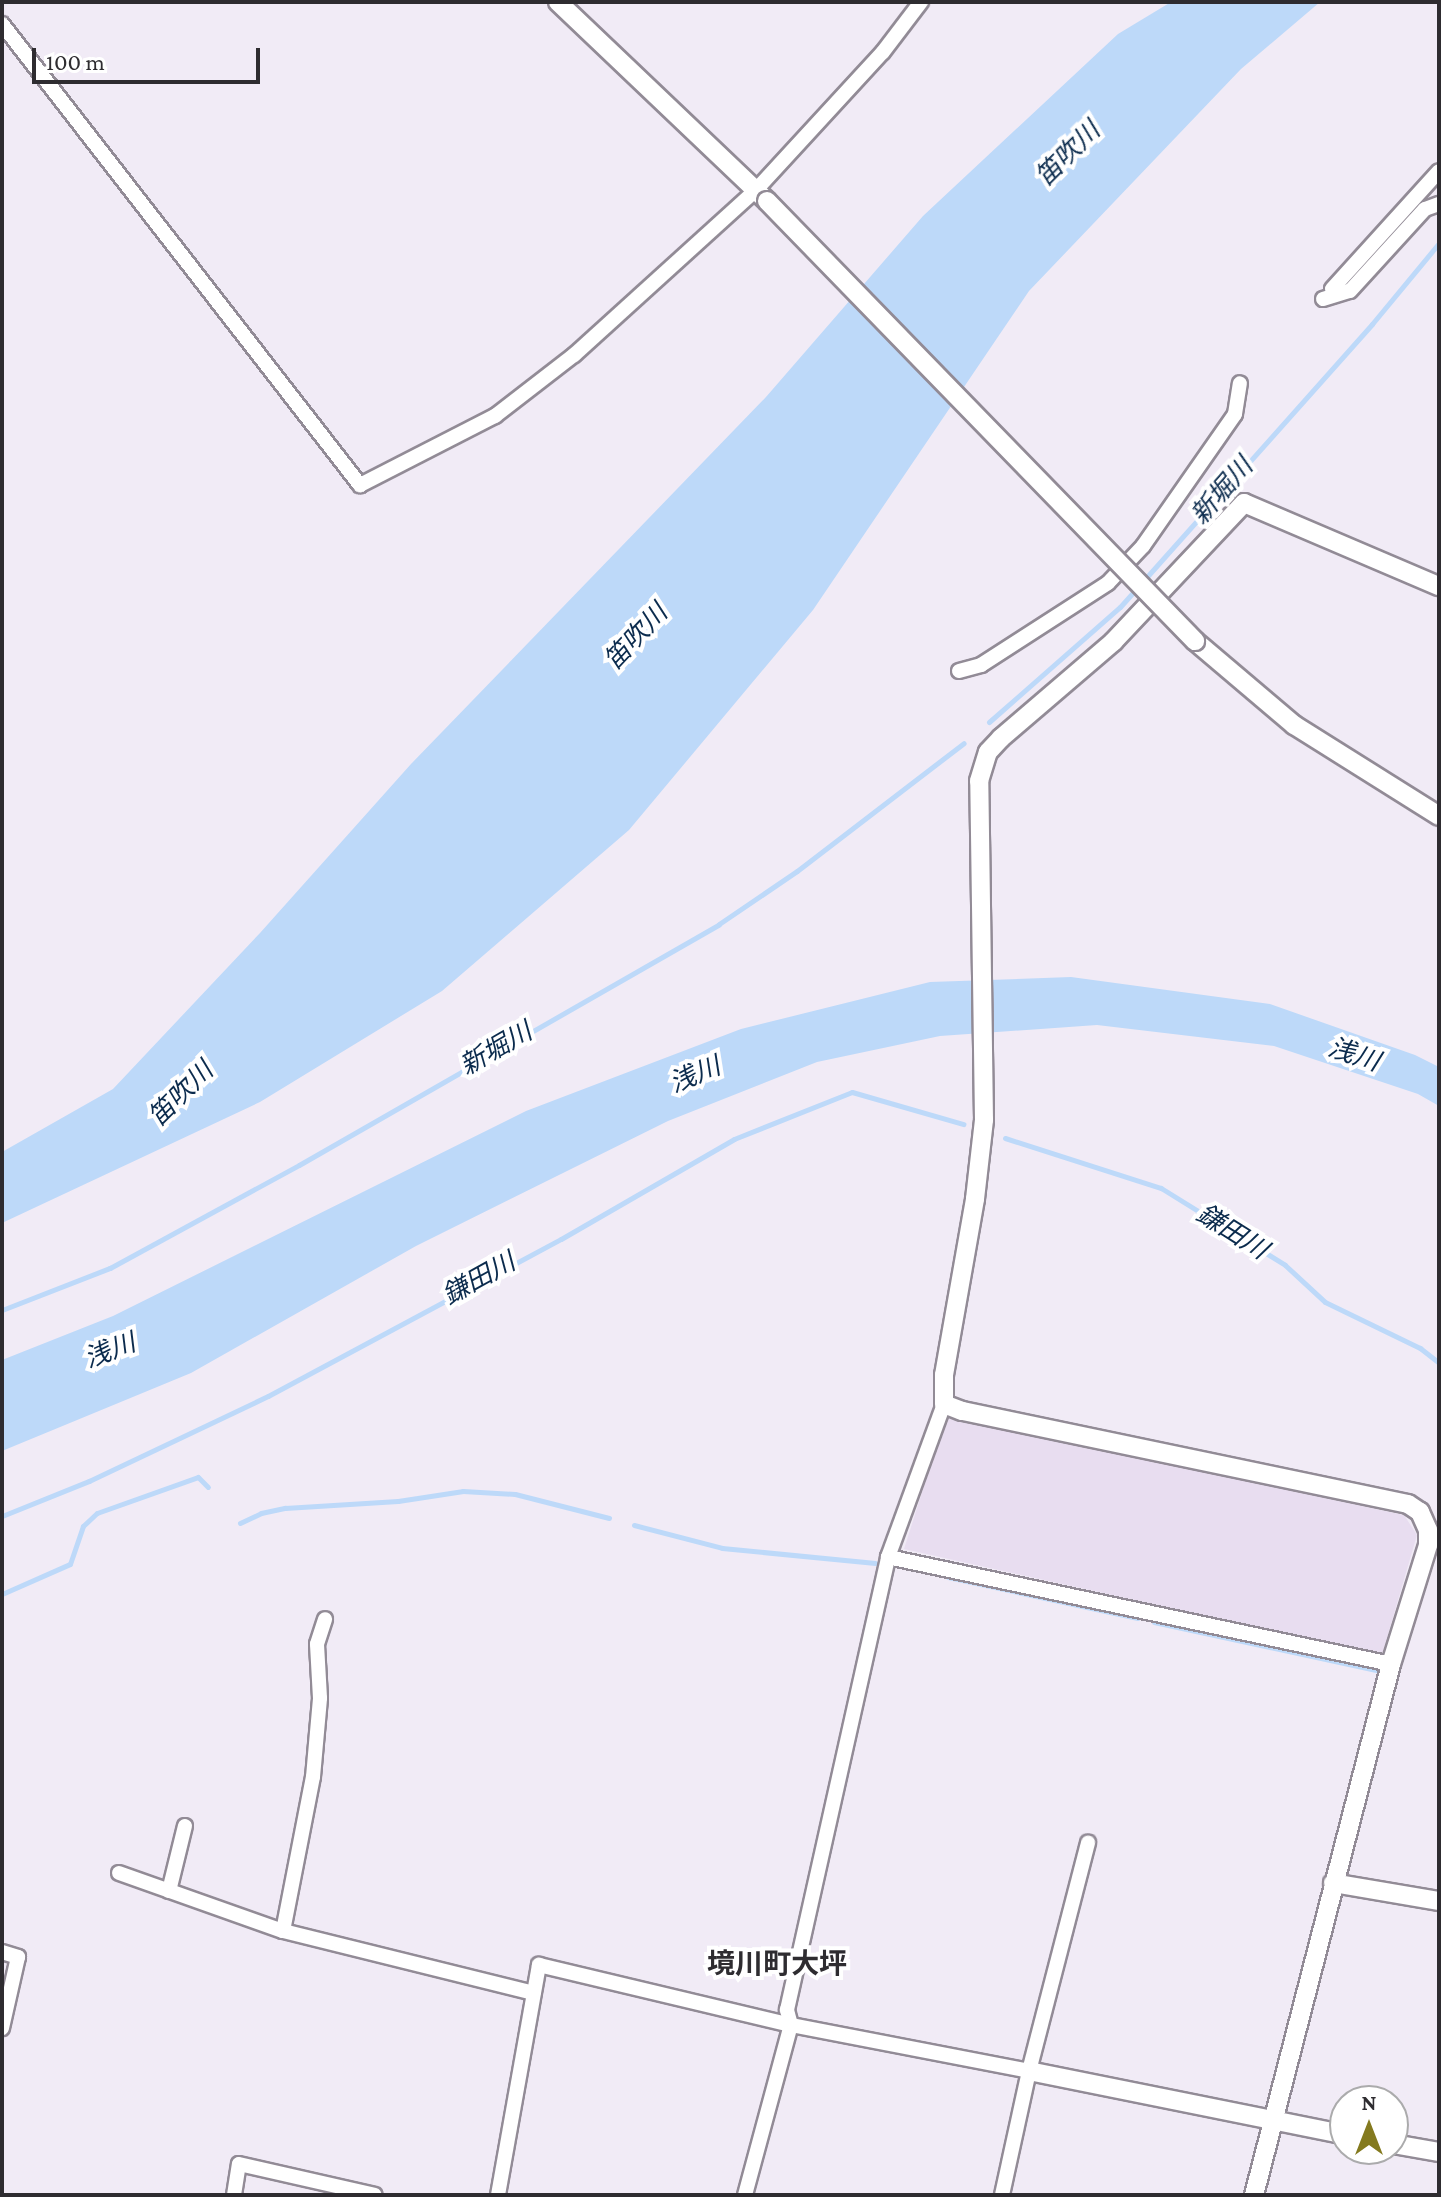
<!DOCTYPE html>
<html>
<head>
<meta charset="utf-8">
<style>
  body { margin:0 }
  #map { position:relative; width:1441px; height:2197px; overflow:hidden; background:#f1ebf6; font-family:"Crimson Pro","Noto Sans JP",serif }
  div>[style] { position:absolute }
  .built>* { inset:0; background:#e8ddf0 }
  .water>* { inset:0; background:#bdd9f9 }
  .stream>* { height:5px; margin:-2.5px; padding:0 2.5px; transform-origin:2.5px; border-radius:2.5px; background:#bdd9f9 }
  .roads { filter:drop-shadow(2px 0 #928b96) drop-shadow(-2px 0 #928b96) drop-shadow(0 2px #928b96) drop-shadow(0 -2px #928b96) }
  .minor>* { height:14px; margin:-7px; padding:0 7px; transform-origin:7px; border-radius:7px; background:#fff }
  .tertiary>* { height:18px; margin:-9px; padding:0 9px; transform-origin:9px; border-radius:9px; background:#fff }
  .bridges { filter:drop-shadow(2px 0 #928b96) drop-shadow(-2px 0 #928b96) drop-shadow(0 2px #928b96) drop-shadow(0 -2px #928b96) }
  .tertiary-bridge>* { height:18px; margin:-9px; padding:0 9px; transform-origin:9px; border-radius:9px; background:#fff }
  span { translate:-50% -50%; white-space:nowrap; text-align:center; line-height:1.15; -webkit-text-stroke:8px #fff; paint-order:stroke }
  .water-label { font-size:26px; color:#0b2b4d; font-style:italic }
  .quarter-label { font-size:28px; color:#2e2c30; font-weight:700 }
  .frame { position:absolute; inset:0; border:4px solid #2e2c30; pointer-events:none }
  .north { position:absolute; left:1329px; top:2085px; width:80px; height:80px; box-sizing:border-box; background:#fff; border:2px solid #ababac; border-radius:50%; rotate:0deg; font-size:22px; font-weight:700; line-height:32px; text-align:center; color:#2e2c30 }
  .north::after { content:''; display:block; margin:auto; width:28px; height:36px; background:#847a1f; clip-path:polygon(50% 0,100% 100%,50% 72%,0 100%) }
  .scale { position:absolute; left:32px; top:48px; width:228px; height:36px; box-sizing:border-box; border:4px solid #2e2c30; border-top:0; padding-left:10px; font-size:24px; line-height:28px; white-space:nowrap; color:#2e2c30; -webkit-text-stroke:6px #fff; paint-order:stroke }
</style>
</head>
<body>
<div id="map">
  <div class="built">
    <div style="clip-path:polygon(946px 1417px,1404px 1515px,1417px 1535px,1382px 1655px,904px 1549px)"></div>
  </div>
  <div class="water">
    <div style="clip-path:polygon(1171px 2px,1320px 2px,1241px 69px,1029px 291px,813px 610px,629px 830px,442px 991px,260px 1102px,2px 1223px,2px 1152px,113px 1089px,260px 933px,411px 764px,766px 397px,923px 216px,1118px 34px)"></div>
    <div style="clip-path:polygon(1071px 977px,1270px 1004px,1415px 1055px,1439px 1067px,1439px 1106px,1418px 1094px,1274px 1046px,1097px 1025px,940px 1036px,817px 1062px,668px 1121px,416px 1246px,191px 1373px,2px 1451px,2px 1360px,113px 1316px,526px 1111px,741px 1029px,930px 982px)"></div>
  </div>
  <div class="stream">
    <div style="left:989px;top:722px;width:174px;rotate:-41.3deg"></div>
    <div style="left:1120px;top:607px;width:379px;rotate:-48.3deg"></div>
    <div style="left:1372px;top:324px;width:105px;rotate:-50.4deg"></div>
    <div style="left:1005px;top:1138px;width:164px;rotate:17.8deg"></div>
    <div style="left:1161px;top:1188px;width:146px;rotate:31.8deg"></div>
    <div style="left:1285px;top:1265px;width:54px;rotate:42.8deg"></div>
    <div style="left:1325px;top:1302px;width:106px;rotate:25.8deg"></div>
    <div style="left:1420px;top:1348px;width:24px;rotate:38deg"></div>
    <div style="left:2px;top:1310px;width:116px;rotate:-21.3deg"></div>
    <div style="left:110px;top:1268px;width:215px;rotate:-28.6deg"></div>
    <div style="left:299px;top:1165px;width:484px;rotate:-29.8deg"></div>
    <div style="left:719px;top:924px;width:94px;rotate:-34.2deg"></div>
    <div style="left:797px;top:871px;width:210px;rotate:-37.5deg"></div>
    <div style="left:2px;top:1516px;width:94px;rotate:-21.9deg"></div>
    <div style="left:89px;top:1481px;width:198px;rotate:-25.4deg"></div>
    <div style="left:268px;top:1396px;width:332px;rotate:-28.2deg"></div>
    <div style="left:561px;top:1239px;width:200px;rotate:-30deg"></div>
    <div style="left:734px;top:1139px;width:127px;rotate:-21.7deg"></div>
    <div style="left:852px;top:1092px;width:116px;rotate:16.1deg"></div>
    <div style="left:240px;top:1523px;width:23px;rotate:-25deg"></div>
    <div style="left:261px;top:1513px;width:25px;rotate:-12deg"></div>
    <div style="left:285px;top:1508px;width:113px;rotate:-3.5deg"></div>
    <div style="left:398px;top:1501px;width:66px;rotate:-8.7deg"></div>
    <div style="left:463px;top:1491px;width:52px;rotate:3.3deg"></div>
    <div style="left:515px;top:1494px;width:97px;rotate:14.3deg"></div>
    <div style="left:634px;top:1525px;width:91px;rotate:14.6deg"></div>
    <div style="left:722px;top:1548px;width:154px;rotate:5.6deg"></div>
    <div style="left:948px;top:1577px;width:194px;rotate:12.2deg"></div>
    <div style="left:2px;top:1594px;width:74px;rotate:-23.8deg"></div>
    <div style="left:70px;top:1564px;width:40px;rotate:-71.1deg"></div>
    <div style="left:83px;top:1526px;width:19px;rotate:-43deg"></div>
    <div style="left:97px;top:1513px;width:107px;rotate:-19.6deg"></div>
    <div style="left:198px;top:1477px;width:14px;rotate:45deg"></div>
    <div style="left:1154px;top:1622px;width:232px;rotate:12.2deg"></div>
  </div>
  <div class="roads">
    <div class="minor">
      <div style="left:2px;top:24px;width:584px;rotate:52.17deg"></div>
      <div style="left:360px;top:485px;width:152px;rotate:-27.1deg"></div>
      <div style="left:495px;top:416px;width:100px;rotate:-37.7deg"></div>
      <div style="left:574px;top:355px;width:244px;rotate:-42.2deg"></div>
      <div style="left:755px;top:191px;width:189px;rotate:-47.4deg"></div>
      <div style="left:883px;top:52px;width:63px;rotate:-52.8deg"></div>
      <div style="left:1332px;top:289px;width:159px;rotate:-47.8deg"></div>
      <div style="left:1323px;top:299px;width:28px;rotate:-17deg"></div>
      <div style="left:1350px;top:291px;width:111px;rotate:-47.6deg"></div>
      <div style="left:1425px;top:209px;width:15px;rotate:-20deg"></div>
      <div style="left:959px;top:671px;width:23px;rotate:-15deg"></div>
      <div style="left:981px;top:665px;width:151px;rotate:-32.8deg"></div>
      <div style="left:1108px;top:583px;width:51px;rotate:-46.6deg"></div>
      <div style="left:1143px;top:546px;width:161px;rotate:-55.1deg"></div>
      <div style="left:1235px;top:414px;width:31px;rotate:-81deg"></div>
      <div style="left:888px;top:1557px;width:514px;rotate:12.01deg"></div>
      <div style="left:119px;top:1873px;width:174px;rotate:19.5deg"></div>
      <div style="left:283px;top:1931px;width:258px;rotate:13.9deg"></div>
      <div style="left:169px;top:1891px;width:67px;rotate:-76.2deg"></div>
      <div style="left:283px;top:1931px;width:157px;rotate:-79deg"></div>
      <div style="left:313px;top:1777px;width:79px;rotate:-84.9deg"></div>
      <div style="left:320px;top:1698px;width:54px;rotate:-93.2deg"></div>
      <div style="left:317px;top:1644px;width:26px;rotate:-72deg"></div>
      <div style="left:2px;top:1952px;width:17px;rotate:17deg"></div>
      <div style="left:18px;top:1957px;width:73px;rotate:102.7deg"></div>
      <div style="left:234px;top:2195px;width:31px;rotate:-81deg"></div>
      <div style="left:239px;top:2164px;width:139px;rotate:12.8deg"></div>
      <div style="left:498px;top:2195px;width:234px;rotate:-79.9deg"></div>
      <div style="left:539px;top:1965px;width:259px;rotate:13.4deg"></div>
      <div style="left:791px;top:2025px;width:242px;rotate:10.9deg"></div>
      <div style="left:745px;top:2195px;width:176px;rotate:-74.9deg"></div>
      <div style="left:791px;top:2025px;width:16px;rotate:-105deg"></div>
      <div style="left:787px;top:2010px;width:464px;rotate:-77.4deg"></div>
      <div style="left:888px;top:1557px;width:163px;rotate:-69.9deg"></div>
      <div style="left:1002px;top:2195px;width:127px;rotate:-77.7deg"></div>
      <div style="left:1029px;top:2071px;width:236px;rotate:-75.5deg"></div>
    </div>
    <div class="tertiary">
      <div style="left:558px;top:2px;width:289px;rotate:43.6deg"></div>
      <div style="left:1195px;top:641px;width:130px;rotate:40.3deg"></div>
      <div style="left:1294px;top:725px;width:171px;rotate:32.1deg"></div>
      <div style="left:1333px;top:1883px;width:108px;rotate:9.6deg"></div>
      <div style="left:1029px;top:2071px;width:322px;rotate:11.4deg"></div>
      <div style="left:1393px;top:2144px;width:47px;rotate:9.9deg"></div>
      <div style="left:1254px;top:2195px;width:548px;rotate:-75.53deg"></div>
      <div style="left:1391px;top:1664px;width:125px;rotate:-72.7deg"></div>
      <div style="left:1428px;top:1545px;width:15px;rotate:-90deg"></div>
      <div style="left:1428px;top:1530px;width:20px;rotate:-114deg"></div>
      <div style="left:1420px;top:1512px;width:14px;rotate:-146deg"></div>
      <div style="left:1408px;top:1504px;width:456px;rotate:-168.2deg"></div>
      <div style="left:962px;top:1411px;width:19px;rotate:-159deg"></div>
      <div style="left:944px;top:1404px;width:29px;rotate:-90deg"></div>
      <div style="left:944px;top:1375px;width:179px;rotate:-80deg"></div>
      <div style="left:975px;top:1199px;width:80px;rotate:-83.5deg"></div>
      <div style="left:984px;top:1120px;width:339px;rotate:-90.8deg"></div>
      <div style="left:979px;top:781px;width:30px;rotate:-73deg"></div>
      <div style="left:988px;top:752px;width:19px;rotate:-47deg"></div>
      <div style="left:1001px;top:738px;width:148px;rotate:-40.6deg"></div>
      <div style="left:1113px;top:642px;width:191px;rotate:-46.7deg"></div>
      <div style="left:1244px;top:503px;width:212px;rotate:23.1deg"></div>
    </div>
  </div>
  <div class="bridges">
    <div class="tertiary-bridge">
      <div style="left:767px;top:201px;width:614px;rotate:45.79deg"></div>
    </div>
  </div>
  <div class="water-label">
    <span style="left:1068px;top:154px;rotate:-45deg">笛吹川</span>
    <span style="left:1222px;top:491px;rotate:-49deg">新堀川</span>
    <span style="left:636px;top:637px;rotate:-47deg">笛吹川</span>
    <span style="left:496px;top:1049px;rotate:-30deg">新堀川</span>
    <span style="left:1354px;top:1055px;rotate:18deg">浅川</span>
    <span style="left:695px;top:1075px;rotate:-23deg">浅川</span>
    <span style="left:181px;top:1094px;rotate:-45deg">笛吹川</span>
    <span style="left:1232px;top:1232px;rotate:32deg">鎌田川</span>
    <span style="left:479px;top:1279px;rotate:-29deg">鎌田川</span>
    <span style="left:110px;top:1351px;rotate:-21deg">浅川</span>
  </div>
  <div class="quarter-label">
    <span style="left:777px;top:1964px">境川町大坪</span>
  </div>
  <div class="frame"></div>
  <div class="north">N</div>
  <div class="scale">100 m</div>
</div>
</body>
</html>
